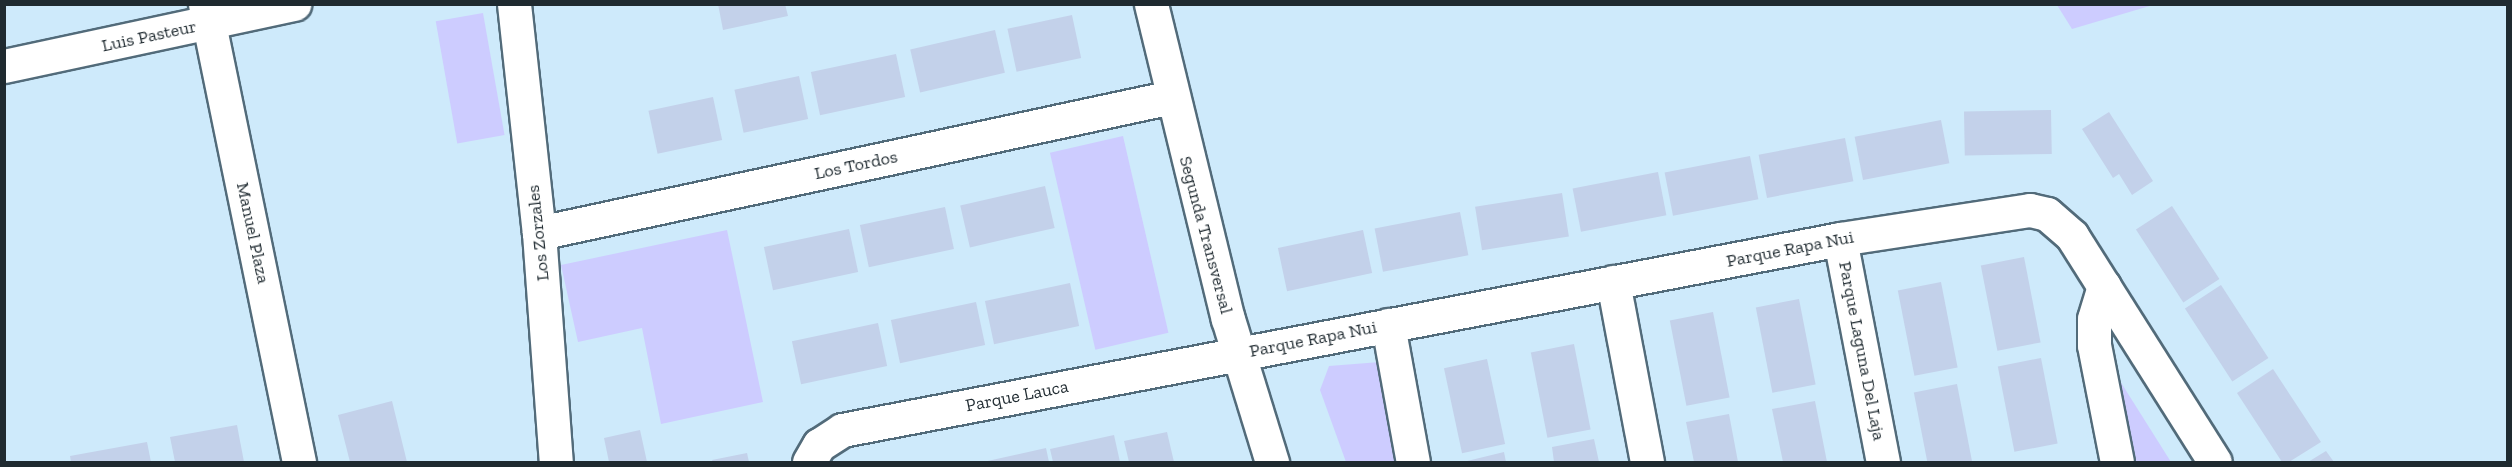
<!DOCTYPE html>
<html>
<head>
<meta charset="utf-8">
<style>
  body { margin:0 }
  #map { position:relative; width:2512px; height:467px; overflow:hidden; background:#ceeafb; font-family:"Zilla Slab",serif }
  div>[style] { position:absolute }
  .green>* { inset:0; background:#cdccff; transform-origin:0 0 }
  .building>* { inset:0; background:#c3d1ea; transform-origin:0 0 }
  .roads { filter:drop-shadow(2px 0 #526b7a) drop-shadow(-2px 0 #526b7a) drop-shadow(0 2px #526b7a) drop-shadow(0 -2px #526b7a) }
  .minor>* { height:33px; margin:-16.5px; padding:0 16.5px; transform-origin:16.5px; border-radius:16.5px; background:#fff }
  .tertiary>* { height:33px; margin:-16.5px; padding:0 16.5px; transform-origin:16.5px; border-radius:16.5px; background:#fff }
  span { translate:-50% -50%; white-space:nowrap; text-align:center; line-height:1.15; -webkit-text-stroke:5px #fff; paint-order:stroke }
  .street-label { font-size:18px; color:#1f2a30 }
  .frame { position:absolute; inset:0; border:6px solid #1f2a30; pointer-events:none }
</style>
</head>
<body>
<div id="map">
  <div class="green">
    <div style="clip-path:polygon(2057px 5px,2153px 5px,2072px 29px)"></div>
    <div style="left:483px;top:13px;width:124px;height:48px;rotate:80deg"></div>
    <div style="left:1123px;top:136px;width:202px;height:75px;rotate:77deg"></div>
    <div style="clip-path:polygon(727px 230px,763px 402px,661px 424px,642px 328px,578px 342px,561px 265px)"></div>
    <div style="clip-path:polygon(1380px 362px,1398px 462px,1346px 462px,1320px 390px,1329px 366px)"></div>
    <div style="clip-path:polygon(2120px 381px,2171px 462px,2136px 462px)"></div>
  </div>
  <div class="building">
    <div style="clip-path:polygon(718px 4px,785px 4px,788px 16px,723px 30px)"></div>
    <div style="left:1072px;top:15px;width:44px;height:66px;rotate:78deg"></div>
    <div style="left:995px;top:30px;width:44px;height:87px;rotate:77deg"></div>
    <div style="left:896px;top:54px;width:44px;height:87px;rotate:78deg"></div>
    <div style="left:799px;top:76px;width:44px;height:66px;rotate:78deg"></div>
    <div style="left:713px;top:97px;width:44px;height:66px;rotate:78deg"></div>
    <div style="left:2051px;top:110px;width:44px;height:87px;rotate:89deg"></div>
    <div style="clip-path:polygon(2109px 112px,2153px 181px,2132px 195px,2119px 174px,2113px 178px,2082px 129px)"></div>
    <div style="left:1941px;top:120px;width:44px;height:88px;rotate:79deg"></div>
    <div style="left:1845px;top:138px;width:44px;height:88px;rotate:79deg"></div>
    <div style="left:1750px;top:156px;width:44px;height:87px;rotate:79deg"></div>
    <div style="left:1658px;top:172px;width:44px;height:87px;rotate:79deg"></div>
    <div style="left:1045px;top:186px;width:43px;height:87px;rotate:77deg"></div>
    <div style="left:1562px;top:193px;width:44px;height:88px;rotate:81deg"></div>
    <div style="left:2172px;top:206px;width:87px;height:43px;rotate:57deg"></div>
    <div style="left:945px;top:207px;width:43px;height:87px;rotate:78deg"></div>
    <div style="left:1460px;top:212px;width:44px;height:87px;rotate:79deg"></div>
    <div style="left:849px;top:229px;width:44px;height:87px;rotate:78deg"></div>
    <div style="left:1363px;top:230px;width:44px;height:87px;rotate:78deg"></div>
    <div style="left:2024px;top:257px;width:87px;height:44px;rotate:79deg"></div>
    <div style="left:1941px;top:282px;width:87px;height:44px;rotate:79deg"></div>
    <div style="left:1070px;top:283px;width:44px;height:87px;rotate:78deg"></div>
    <div style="left:2221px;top:285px;width:87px;height:43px;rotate:57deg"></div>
    <div style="left:1799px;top:299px;width:87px;height:44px;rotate:79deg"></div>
    <div style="left:976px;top:302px;width:44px;height:87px;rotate:78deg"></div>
    <div style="left:1713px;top:312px;width:87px;height:44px;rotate:79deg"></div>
    <div style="left:878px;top:323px;width:44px;height:88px;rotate:78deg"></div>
    <div style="left:1574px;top:344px;width:87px;height:44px;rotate:79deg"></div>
    <div style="left:2041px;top:358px;width:87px;height:44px;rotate:79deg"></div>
    <div style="left:1487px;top:359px;width:87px;height:44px;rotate:78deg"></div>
    <div style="clip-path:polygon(2273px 369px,2321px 442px,2289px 462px,2282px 462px,2237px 393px)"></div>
    <div style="left:1957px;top:384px;width:79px;height:44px;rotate:79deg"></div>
    <div style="clip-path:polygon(392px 401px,407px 462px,350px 462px,338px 415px)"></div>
    <div style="clip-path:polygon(1815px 401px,1827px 462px,1783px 462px,1772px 409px)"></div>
    <div style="clip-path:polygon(1729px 414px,1738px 462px,1694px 462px,1686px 422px)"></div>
    <div style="clip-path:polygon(237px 425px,244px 462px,175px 462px,170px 437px)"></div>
    <div style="clip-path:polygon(640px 430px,647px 462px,609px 462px,604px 438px)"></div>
    <div style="clip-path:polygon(1167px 432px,1174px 462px,1129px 462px,1124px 441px)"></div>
    <div style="clip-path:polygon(1114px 435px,1120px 462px,1053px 462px,1050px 449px)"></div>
    <div style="clip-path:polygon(1594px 439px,1599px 462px,1554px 462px,1552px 447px)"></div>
    <div style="clip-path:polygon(147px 442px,151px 462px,71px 462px,70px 456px)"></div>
    <div style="clip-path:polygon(1046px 448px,1049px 462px,983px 462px)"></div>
    <div style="clip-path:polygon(2326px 451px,2334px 462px,2308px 462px)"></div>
    <div style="clip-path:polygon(1504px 452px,1506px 462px,1463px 462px)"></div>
    <div style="clip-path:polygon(747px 453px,749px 462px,713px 462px,712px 460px)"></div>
  </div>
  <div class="roads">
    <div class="minor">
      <div style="left:205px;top:4px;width:468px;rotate:78.4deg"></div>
      <div style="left:514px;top:4px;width:230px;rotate:83.8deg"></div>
      <div style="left:539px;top:233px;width:230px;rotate:85.8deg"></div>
      <div style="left:4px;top:66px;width:297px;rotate:-12.1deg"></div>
      <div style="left:539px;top:233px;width:647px;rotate:-12.13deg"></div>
      <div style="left:1840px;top:239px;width:227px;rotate:79.1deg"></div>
      <div style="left:1613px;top:282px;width:183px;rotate:79.3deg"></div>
      <div style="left:2104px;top:286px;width:34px;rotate:107deg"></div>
      <div style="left:2094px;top:319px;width:26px;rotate:90deg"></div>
      <div style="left:2094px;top:345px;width:119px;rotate:78.9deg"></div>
      <div style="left:1388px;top:325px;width:139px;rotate:79.7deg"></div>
      <div style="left:809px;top:462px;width:20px;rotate:-60deg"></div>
      <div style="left:819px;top:445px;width:27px;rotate:-33deg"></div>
      <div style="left:842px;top:430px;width:1016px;rotate:-10.83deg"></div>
      <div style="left:1840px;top:239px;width:192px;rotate:-8.7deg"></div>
      <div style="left:2030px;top:210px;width:17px;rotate:13deg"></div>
      <div style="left:2047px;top:214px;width:33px;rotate:41deg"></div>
      <div style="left:2072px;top:236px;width:267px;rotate:57.7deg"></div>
    </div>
    <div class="tertiary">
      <div style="left:1151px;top:4px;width:324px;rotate:76.3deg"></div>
      <div style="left:1228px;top:319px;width:150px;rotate:72.9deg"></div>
    </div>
  </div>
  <div class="street-label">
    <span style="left:149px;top:36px;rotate:-12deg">Luis Pasteur</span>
    <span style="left:856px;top:165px;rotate:-12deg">Los Tordos</span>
    <span style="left:253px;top:233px;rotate:78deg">Manuel Plaza</span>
    <span style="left:538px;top:233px;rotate:-96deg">Los Zorzales</span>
    <span style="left:1206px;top:235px;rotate:75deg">Segunda Transversal</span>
    <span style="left:1790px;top:249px;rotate:-11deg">Parque Rapa Nui</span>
    <span style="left:1313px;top:339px;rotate:-11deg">Parque Rapa Nui</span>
    <span style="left:1862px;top:351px;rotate:79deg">Parque Laguna Del Laja</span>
    <span style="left:1017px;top:396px;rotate:-11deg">Parque Lauca</span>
  </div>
  <div class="frame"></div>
</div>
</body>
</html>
